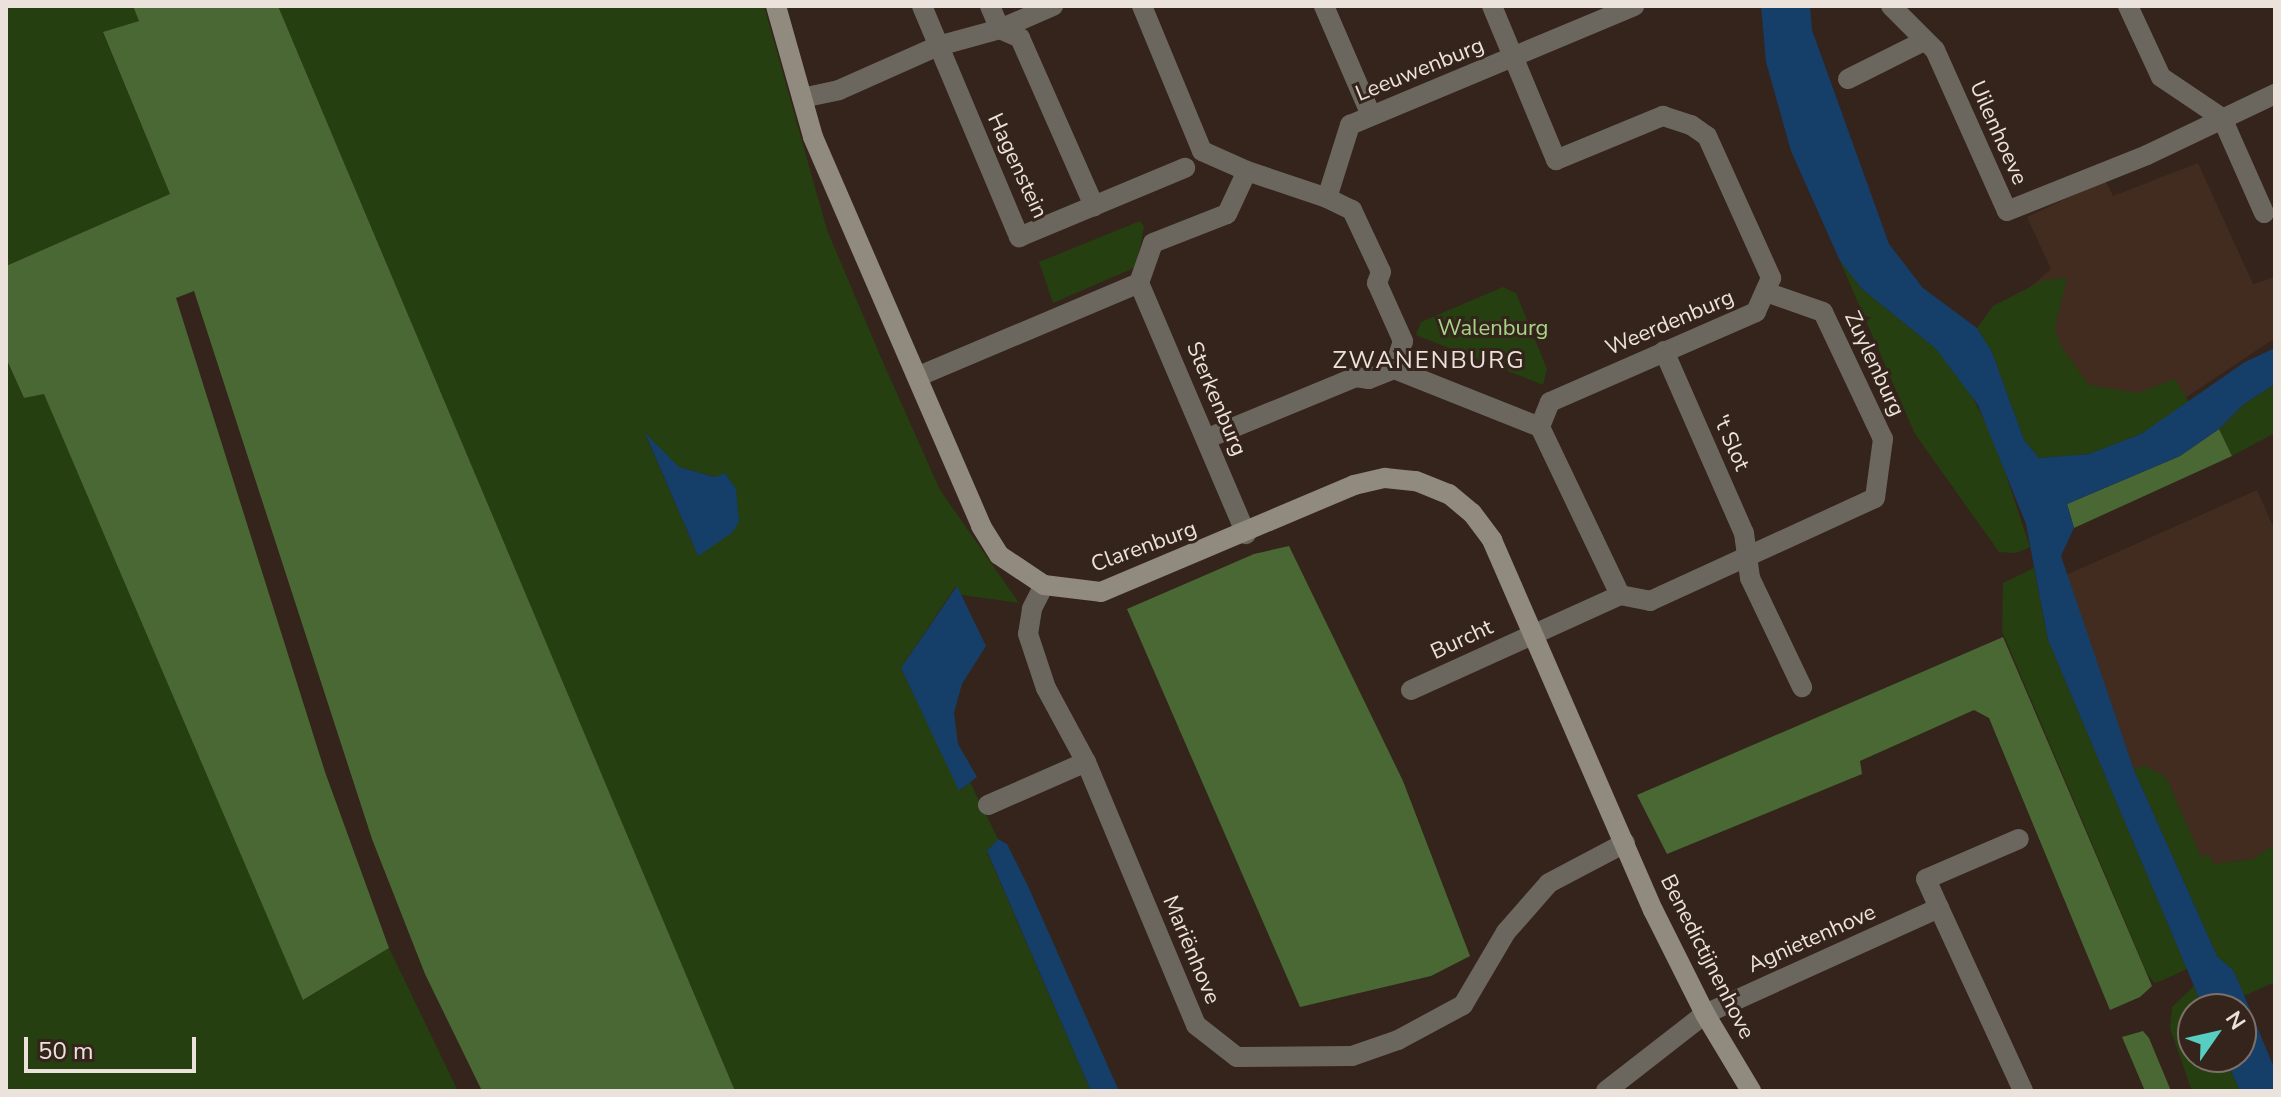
<!DOCTYPE html>
<html>
<head>
<meta charset="utf-8">
<style>
  body { margin:0 }
  #map { position:relative; width:2281px; height:1097px; overflow:hidden; background:#34241b; font-family:"Nunito Sans",sans-serif }
  div>[style] { position:absolute }
  .built>* { inset:0; background:#422c1f }
  .green>* { inset:0; background:#253f11 }
  .forest>* { inset:0; background:#496834 }
  .water>* { inset:0; background:#153e68 }
  .street>* { height:20px; margin:-10px; padding:0 10px; transform-origin:10px; border-radius:10px; background:#6b675f }
  .secondary>* { height:20px; margin:-10px; padding:0 10px; transform-origin:10px; border-radius:10px; background:#918a7e }
  span { translate:-50% -50%; white-space:nowrap; text-align:center; line-height:1.15; -webkit-text-stroke:6px #34241b; paint-order:stroke }
  .street-label { font-size:22px; color:#ece2dc }
  .park-label { font-size:22px; color:#a6d587 }
  .neighbourhood-label { font-size:24px; color:#ece2dc; letter-spacing:2px }
  .frame { position:absolute; inset:0; border:8px solid #ece2dc; pointer-events:none }
  .north { position:absolute; left:2177px; top:993px; width:80px; height:80px; box-sizing:border-box; background:#34241b; border:2px solid #7e7068; border-radius:50%; rotate:56deg; font-size:22px; font-weight:700; line-height:32px; text-align:center; color:#ece2dc }
  .north::after { content:''; display:block; margin:auto; width:28px; height:36px; background:#57cec1; clip-path:polygon(50% 0,100% 100%,50% 72%,0 100%) }
  .scale { position:absolute; left:24px; top:1037px; width:172px; height:36px; box-sizing:border-box; border:4px solid #ece2dc; border-top:0; padding-left:10px; font-size:24px; line-height:28px; white-space:nowrap; color:#ece2dc; -webkit-text-stroke:6px #34241b; paint-order:stroke }
</style>
</head>
<body>
<div id="map">
  <div class="built">
    <div style="clip-path:polygon(2198px 163px,2253px 284px,2275px 277px,2275px 338px,2185px 398px,2048px 448px,1984px 326px,2051px 269px,2027px 217px,2105px 180px,2113px 196px)"></div>
    <div style="clip-path:polygon(2257px 490px,2275px 531px,2275px 844px,2254px 859px,2214px 864px,2200px 857px,2166px 777px,2144px 766px,2134px 770px,2066px 575px)"></div>
  </div>
  <div class="green">
    <div style="clip-path:polygon(6px 6px,133px 6px,139px 21px,103px 33px,170px 194px,6px 266px)"></div>
    <div style="clip-path:polygon(evenodd,278px 6px,764px 6px,827px 230px,882px 360px,940px 490px,1019px 603px,961px 595px,956px 586px,901px 668px,960px 791px,970px 782px,998px 839px,987px 852px,1091px 1091px,735px 1091px,278px 6px,646px 436px,679px 467px,716px 477px,698px 556px,646px 436px)"></div>
    <div style="clip-path:polygon(1140px 221px,1144px 227px,1136px 267px,1053px 303px,1039px 262px)"></div>
    <div style="clip-path:polygon(1840px 261px,1862px 289px,1936px 349px,1964px 381px,1994px 439px,2030px 547px,2016px 553px,1999px 552px,1915px 434px)"></div>
    <div style="clip-path:polygon(2067px 278px,2055px 328px,2061px 346px,2089px 385px,2138px 393px,2175px 379px,2190px 404px,2141px 434px,2089px 454px,2039px 458px,2024px 440px,1992px 352px,1977px 328px,1993px 306px,2044px 280px)"></div>
    <div style="clip-path:polygon(1503px 287px,1516px 293px,1547px 369px,1543px 385px,1416px 335px,1421px 322px)"></div>
    <div style="clip-path:polygon(6px 358px,24px 398px,44px 393px,304px 1000px,389px 948px,458px 1091px,6px 1091px)"></div>
    <div style="clip-path:polygon(2275px 384px,2275px 433px,2232px 456px,2219px 429px,2244px 404px)"></div>
    <div style="clip-path:polygon(2034px 568px,2048px 640px,2187px 969px,2161px 981px,2154px 983px,2147px 973px,2002px 631px,2003px 583px)"></div>
    <div style="clip-path:polygon(2144px 765px,2166px 777px,2201px 857px,2208px 854px,2214px 864px,2253px 859px,2275px 844px,2275px 982px,2244px 996px,2234px 971px,2217px 956px,2134px 770px)"></div>
    <div style="clip-path:polygon(2194px 986px,2204px 1009px,2193px 1009px,2193px 1057px,2225px 1057px,2240px 1091px,2192px 1091px,2170px 1028px,2172px 1007px)"></div>
  </div>
  <div class="forest">
    <div style="clip-path:polygon(133px 6px,278px 6px,735px 1091px,482px 1091px,425px 974px,372px 839px,194px 291px,176px 298px,325px 772px,389px 948px,303px 1000px,44px 394px,24px 398px,6px 358px,6px 266px,170px 194px,103px 32px,139px 21px)"></div>
    <div style="clip-path:polygon(2219px 429px,2232px 456px,2074px 528px,2067px 504px,2180px 456px)"></div>
    <div style="clip-path:polygon(1289px 546px,1403px 781px,1470px 956px,1431px 976px,1300px 1007px,1127px 609px,1254px 554px)"></div>
    <div style="clip-path:polygon(2003px 637px,2152px 986px,2140px 997px,2110px 1010px,1989px 718px,1974px 710px,1860px 761px,1862px 774px,1667px 854px,1637px 795px)"></div>
    <div style="clip-path:polygon(2143px 1031px,2149px 1038px,2171px 1091px,2145px 1091px,2122px 1037px)"></div>
  </div>
  <div class="water">
    <div style="clip-path:polygon(1761px 6px,1810px 6px,1812px 30px,1889px 244px,1923px 288px,1977px 328px,1992px 352px,2024px 440px,2039px 458px,2089px 454px,2141px 434px,2245px 362px,2275px 348px,2275px 384px,2244px 404px,2219px 429px,2180px 456px,2067px 504px,2074px 528px,2061px 556px,2134px 770px,2217px 956px,2234px 971px,2275px 1070px,2275px 1091px,2240px 1091px,2225px 1057px,2241px 1057px,2241px 1009px,2204px 1009px,2194px 986px,2048px 640px,2026px 524px,1978px 405px,1936px 349px,1862px 289px,1840px 261px,1791px 151px,1766px 62px)"></div>
    <div style="clip-path:polygon(645px 433px,679px 467px,715px 477px,725px 473px,736px 489px,739px 522px,732px 533px,698px 556px)"></div>
    <div style="clip-path:polygon(957px 586px,986px 646px,962px 684px,954px 713px,958px 744px,977px 777px,959px 791px,901px 668px)"></div>
    <div style="clip-path:polygon(998px 839px,1007px 844px,1028px 886px,1119px 1091px,1091px 1091px,987px 851px)"></div>
  </div>
  <div class="street">
    <div style="left:922px;top:6px;width:251px;rotate:67.2deg"></div>
    <div style="left:1019px;top:237px;width:180px;rotate:-22.6deg"></div>
    <div style="left:990px;top:6px;width:25px;rotate:67deg"></div>
    <div style="left:1000px;top:29px;width:22px;rotate:24deg"></div>
    <div style="left:1020px;top:38px;width:184px;rotate:66.2deg"></div>
    <div style="left:1142px;top:6px;width:157px;rotate:67.5deg"></div>
    <div style="left:1202px;top:151px;width:49px;rotate:24deg"></div>
    <div style="left:1324px;top:6px;width:119px;rotate:66.7deg"></div>
    <div style="left:1492px;top:6px;width:167px;rotate:67.4deg"></div>
    <div style="left:1556px;top:160px;width:116px;rotate:-22.4deg"></div>
    <div style="left:1663px;top:116px;width:29px;rotate:18deg"></div>
    <div style="left:1691px;top:125px;width:19px;rotate:35deg"></div>
    <div style="left:1707px;top:136px;width:156px;rotate:65.7deg"></div>
    <div style="left:1771px;top:278px;width:37px;rotate:114deg"></div>
    <div style="left:1756px;top:312px;width:225px;rotate:156.4deg"></div>
    <div style="left:1550px;top:402px;width:27px;rotate:112deg"></div>
    <div style="left:1891px;top:6px;width:62px;rotate:45deg"></div>
    <div style="left:1935px;top:50px;width:176px;rotate:65.9deg"></div>
    <div style="left:2007px;top:211px;width:151px;rotate:-21.8deg"></div>
    <div style="left:2147px;top:155px;width:142px;rotate:-25.5deg"></div>
    <div style="left:2128px;top:6px;width:78px;rotate:65.1deg"></div>
    <div style="left:2161px;top:77px;width:73px;rotate:33.9deg"></div>
    <div style="left:2222px;top:118px;width:104px;rotate:66.1deg"></div>
    <div style="left:1848px;top:79px;width:83px;rotate:-26.6deg"></div>
    <div style="left:802px;top:98px;width:38px;rotate:-12deg"></div>
    <div style="left:839px;top:90px;width:108px;rotate:-24deg"></div>
    <div style="left:938px;top:46px;width:64px;rotate:-15.3deg"></div>
    <div style="left:1000px;top:29px;width:58px;rotate:-23.5deg"></div>
    <div style="left:1327px;top:198px;width:28px;rotate:26deg"></div>
    <div style="left:1352px;top:210px;width:68px;rotate:64.9deg"></div>
    <div style="left:1381px;top:272px;width:12px;rotate:110deg"></div>
    <div style="left:1377px;top:283px;width:64px;rotate:65.9deg"></div>
    <div style="left:1403px;top:341px;width:29px;rotate:108deg"></div>
    <div style="left:1139px;top:283px;width:273px;rotate:66.9deg"></div>
    <div style="left:1664px;top:351px;width:199px;rotate:66.3deg"></div>
    <div style="left:1744px;top:533px;width:45px;rotate:82.4deg"></div>
    <div style="left:1750px;top:578px;width:121px;rotate:64.5deg"></div>
    <div style="left:919px;top:376px;width:239px;rotate:-22.9deg"></div>
    <div style="left:1139px;top:283px;width:42px;rotate:-70.7deg"></div>
    <div style="left:1153px;top:243px;width:79px;rotate:-21.4deg"></div>
    <div style="left:1227px;top:214px;width:47px;rotate:-65.1deg"></div>
    <div style="left:1247px;top:171px;width:84px;rotate:18.6deg"></div>
    <div style="left:1327px;top:198px;width:77px;rotate:-72.5deg"></div>
    <div style="left:1350px;top:125px;width:308px;rotate:-22.7deg"></div>
    <div style="left:1208px;top:438px;width:160px;rotate:-22.4deg"></div>
    <div style="left:1356px;top:377px;width:13px;rotate:9deg"></div>
    <div style="left:1369px;top:379px;width:27px;rotate:-22deg"></div>
    <div style="left:1394px;top:369px;width:157px;rotate:21.7deg"></div>
    <div style="left:1540px;top:427px;width:186px;rotate:64.5deg"></div>
    <div style="left:1044px;top:585px;width:27px;rotate:117deg"></div>
    <div style="left:1032px;top:609px;width:25px;rotate:99deg"></div>
    <div style="left:1028px;top:634px;width:57px;rotate:71.6deg"></div>
    <div style="left:1046px;top:688px;width:84px;rotate:61.6deg"></div>
    <div style="left:1086px;top:762px;width:285px;rotate:67.3deg"></div>
    <div style="left:1196px;top:1025px;width:52px;rotate:38deg"></div>
    <div style="left:1237px;top:1057px;width:115px;rotate:-0.5deg"></div>
    <div style="left:1352px;top:1056px;width:49px;rotate:-19.2deg"></div>
    <div style="left:1398px;top:1040px;width:74px;rotate:-28.3deg"></div>
    <div style="left:1463px;top:1005px;width:85px;rotate:-59.5deg"></div>
    <div style="left:1506px;top:932px;width:65px;rotate:-48.7deg"></div>
    <div style="left:1549px;top:883px;width:86px;rotate:-27.8deg"></div>
    <div style="left:1411px;top:690px;width:230px;rotate:-24.4deg"></div>
    <div style="left:1620px;top:595px;width:31px;rotate:11deg"></div>
    <div style="left:1650px;top:601px;width:247px;rotate:-24.6deg"></div>
    <div style="left:1875px;top:498px;width:60px;rotate:-82.3deg"></div>
    <div style="left:1883px;top:439px;width:140px;rotate:-115.3deg"></div>
    <div style="left:1823px;top:312px;width:60px;rotate:-160.7deg"></div>
    <div style="left:988px;top:805px;width:107px;rotate:-23.7deg"></div>
    <div style="left:1939px;top:908px;width:32px;rotate:-114deg"></div>
    <div style="left:1926px;top:879px;width:101px;rotate:-23.3deg"></div>
    <div style="left:1606px;top:1091px;width:125px;rotate:-37.9deg"></div>
    <div style="left:1705px;top:1014px;width:257px;rotate:-24.4deg"></div>
    <div style="left:1939px;top:908px;width:201px;rotate:65.3deg"></div>
  </div>
  <div class="secondary">
    <div style="left:776px;top:6px;width:136px;rotate:74.2deg"></div>
    <div style="left:813px;top:137px;width:424px;rotate:66.6deg"></div>
    <div style="left:981px;top:526px;width:34px;rotate:58deg"></div>
    <div style="left:999px;top:555px;width:54px;rotate:33.7deg"></div>
    <div style="left:1044px;top:585px;width:57px;rotate:7deg"></div>
    <div style="left:1101px;top:592px;width:275px;rotate:-22.9deg"></div>
    <div style="left:1354px;top:485px;width:32px;rotate:-13deg"></div>
    <div style="left:1385px;top:478px;width:31px;rotate:6deg"></div>
    <div style="left:1416px;top:481px;width:35px;rotate:22deg"></div>
    <div style="left:1449px;top:494px;width:30px;rotate:40deg"></div>
    <div style="left:1472px;top:513px;width:34px;rotate:53deg"></div>
    <div style="left:1492px;top:540px;width:404px;rotate:66.5deg"></div>
    <div style="left:1653px;top:910px;width:116px;rotate:63.4deg"></div>
    <div style="left:1705px;top:1014px;width:90px;rotate:59.1deg"></div>
  </div>
  <div class="street-label">
    <span style="left:1420px;top:70px;rotate:-22deg">Leeuwenburg</span>
    <span style="left:1998px;top:133px;rotate:66deg">Uilenhoeve</span>
    <span style="left:1017px;top:166px;rotate:65deg">Hagenstein</span>
    <span style="left:1670px;top:323px;rotate:-23deg">Weerdenburg</span>
    <span style="left:1874px;top:364px;rotate:65deg">Zuylenburg</span>
    <span style="left:1216px;top:399px;rotate:67deg">Sterkenburg</span>
    <span style="left:1731px;top:443px;rotate:66deg">'t Slot</span>
    <span style="left:1144px;top:547px;rotate:-20deg">Clarenburg</span>
    <span style="left:1462px;top:640px;rotate:-25deg">Burcht</span>
    <span style="left:1812px;top:939px;rotate:-24deg">Agnietenhove</span>
    <span style="left:1191px;top:950px;rotate:67deg">Mariënhove</span>
    <span style="left:1707px;top:957px;rotate:63deg">Benedictijnenhove</span>
  </div>
  <div class="park-label">
    <span style="left:1493px;top:329px">Walenburg</span>
  </div>
  <div class="neighbourhood-label">
    <span style="left:1429px;top:361px">ZWANENBURG</span>
  </div>
  <div class="frame"></div>
  <div class="north">N</div>
  <div class="scale">50 m</div>
</div>
</body>
</html>
